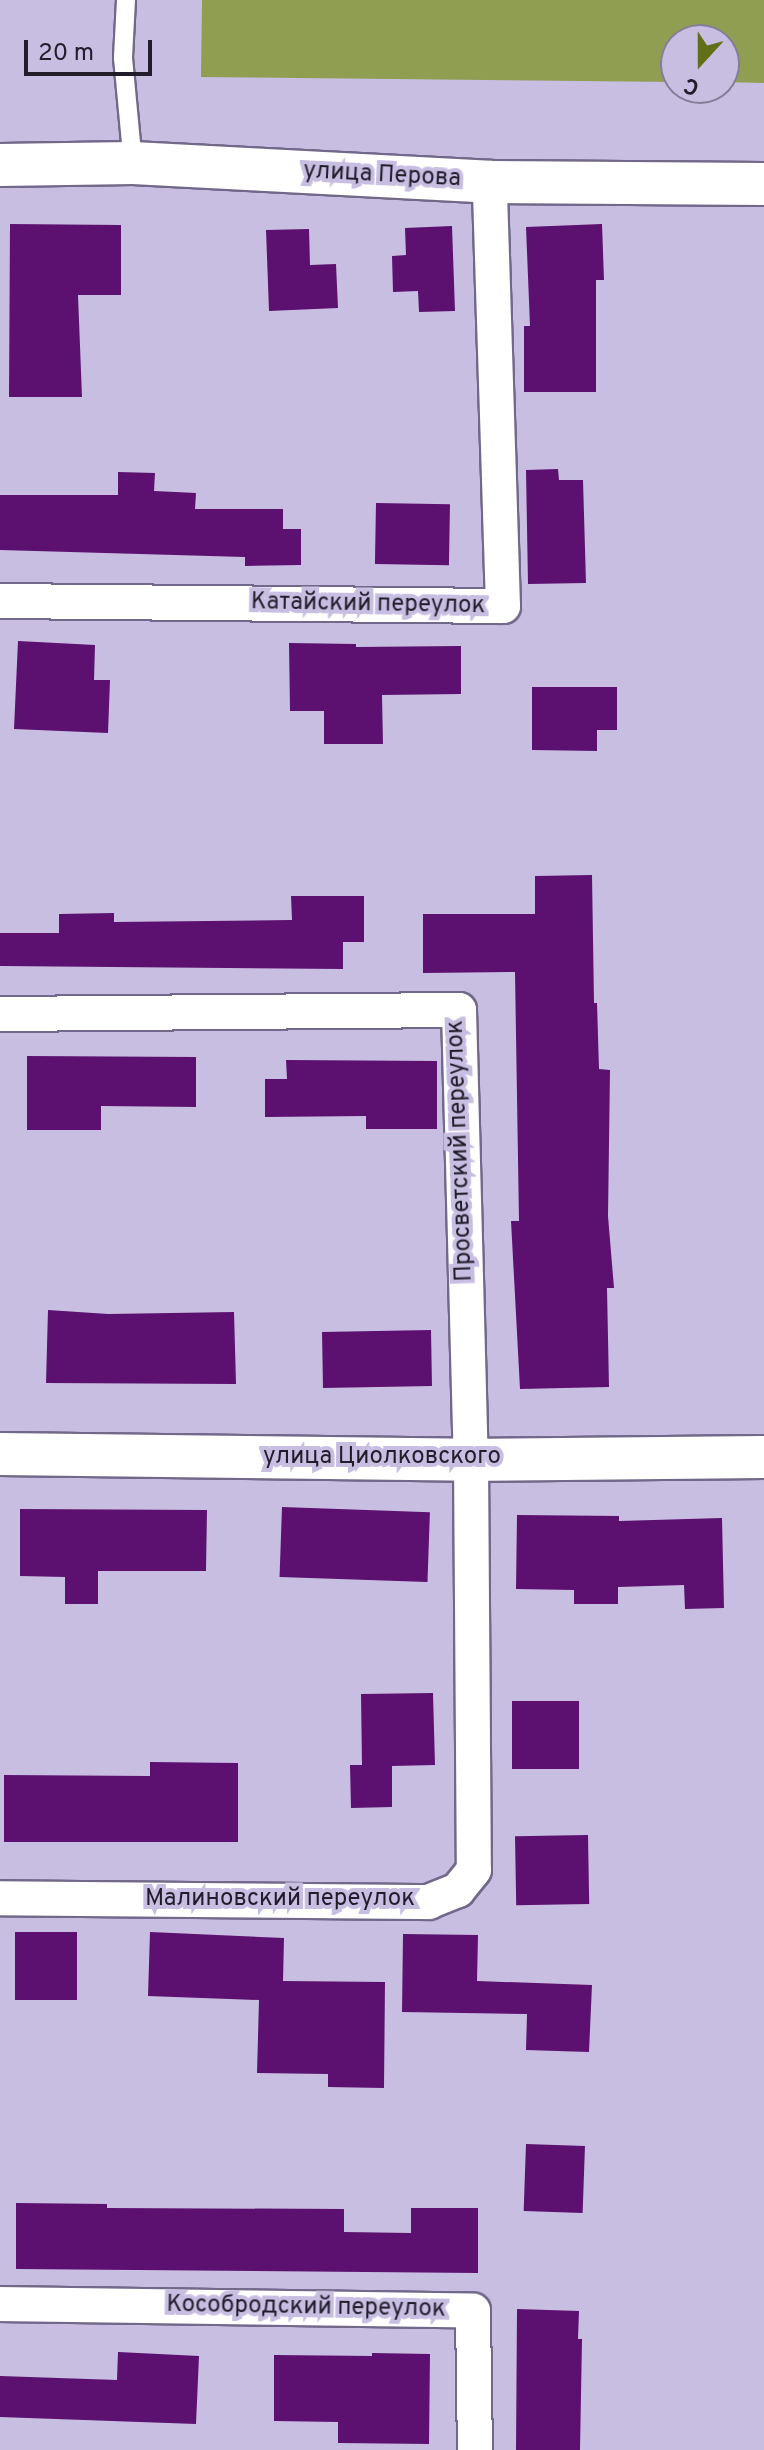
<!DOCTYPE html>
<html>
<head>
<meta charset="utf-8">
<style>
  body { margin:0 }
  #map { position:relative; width:764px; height:2450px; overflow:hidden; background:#c8bee2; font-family:Overpass,sans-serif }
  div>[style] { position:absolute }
  .green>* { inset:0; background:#8f9e51 }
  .building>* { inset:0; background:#5c106f; transform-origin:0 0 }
  .roads { filter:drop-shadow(2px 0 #726889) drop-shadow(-2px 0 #726889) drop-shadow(0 2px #726889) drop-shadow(0 -2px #726889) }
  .service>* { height:18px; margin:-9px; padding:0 9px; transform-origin:9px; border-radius:9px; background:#fff }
  .minor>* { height:34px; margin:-17px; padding:0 17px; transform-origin:17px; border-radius:17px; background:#fff }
  .tertiary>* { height:42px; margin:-21px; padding:0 21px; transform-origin:21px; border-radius:21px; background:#fff }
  span { translate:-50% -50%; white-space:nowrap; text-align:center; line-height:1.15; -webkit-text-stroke:8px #c8bee2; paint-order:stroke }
  .street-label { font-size:24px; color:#211d2b }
  .north { position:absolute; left:660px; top:24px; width:80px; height:80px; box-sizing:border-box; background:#c8bee2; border:2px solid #857e99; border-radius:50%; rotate:201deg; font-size:22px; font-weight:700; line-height:32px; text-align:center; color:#211d2b }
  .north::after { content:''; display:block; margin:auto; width:28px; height:36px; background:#626f19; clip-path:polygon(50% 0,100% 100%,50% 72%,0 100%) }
  .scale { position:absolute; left:24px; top:40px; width:128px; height:36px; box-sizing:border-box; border:4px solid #211d2b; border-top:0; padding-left:10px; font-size:24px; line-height:28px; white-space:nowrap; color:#211d2b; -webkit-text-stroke:6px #c8bee2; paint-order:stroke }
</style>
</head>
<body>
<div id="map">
  <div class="green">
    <div style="clip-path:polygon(202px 0,764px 0,764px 83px,724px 82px,724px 40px,676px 40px,676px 82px,201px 77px)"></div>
  </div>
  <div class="building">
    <div style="clip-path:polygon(10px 224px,121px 225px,121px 295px,78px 295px,82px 397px,9px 397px)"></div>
    <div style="clip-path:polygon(602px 224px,604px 280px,596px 280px,596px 392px,524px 392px,524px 326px,530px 326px,526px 227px)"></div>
    <div style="clip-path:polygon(452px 226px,455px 311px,419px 312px,418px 291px,393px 292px,392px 256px,406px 255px,405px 228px)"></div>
    <div style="clip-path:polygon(309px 229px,310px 265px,336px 264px,338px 308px,269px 311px,266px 230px)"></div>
    <div style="clip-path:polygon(558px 469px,559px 480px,583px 480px,586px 583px,528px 584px,526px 470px)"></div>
    <div style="clip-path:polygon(118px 472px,155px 473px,154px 491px,196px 493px,195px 509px,283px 509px,283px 529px,301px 529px,301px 565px,245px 566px,245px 557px,0 550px,0 495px,118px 495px)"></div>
    <div style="left:376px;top:503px;width:74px;height:61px;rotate:1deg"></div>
    <div style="clip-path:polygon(18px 641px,95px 645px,94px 680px,110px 680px,108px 733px,14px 729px)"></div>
    <div style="clip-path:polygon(289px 643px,356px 644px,356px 647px,461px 646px,461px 694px,382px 695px,383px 744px,324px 744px,324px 711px,290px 711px)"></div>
    <div style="clip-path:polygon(532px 687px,617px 687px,617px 730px,597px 730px,597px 751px,532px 750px)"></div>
    <div style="clip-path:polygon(592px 875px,594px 1003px,597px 1003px,599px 1069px,610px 1070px,608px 1216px,614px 1288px,607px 1288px,609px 1387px,520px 1389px,511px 1221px,519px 1221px,515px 972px,423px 973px,423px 914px,535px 914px,535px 876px)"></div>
    <div style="clip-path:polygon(291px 896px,364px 896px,364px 942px,343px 942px,343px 969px,0 966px,0 933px,59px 933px,59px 914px,114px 913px,114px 922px,292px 920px)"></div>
    <div style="clip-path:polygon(27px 1056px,196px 1057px,196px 1107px,101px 1106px,101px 1130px,27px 1130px)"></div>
    <div style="clip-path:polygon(286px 1060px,437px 1061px,437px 1129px,366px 1129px,366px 1116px,265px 1117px,265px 1079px,287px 1079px)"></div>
    <div style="clip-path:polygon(48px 1310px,108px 1314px,234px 1312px,236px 1384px,46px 1383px)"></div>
    <div style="left:431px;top:1330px;width:56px;height:109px;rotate:89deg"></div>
    <div style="left:282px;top:1507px;width:148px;height:70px;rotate:2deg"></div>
    <div style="clip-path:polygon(20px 1509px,207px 1510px,206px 1571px,98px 1571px,98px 1604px,65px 1604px,65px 1577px,20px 1576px)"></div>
    <div style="clip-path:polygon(517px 1515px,619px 1516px,619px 1521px,722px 1518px,724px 1608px,685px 1609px,684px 1585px,618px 1587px,618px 1604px,574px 1604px,574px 1590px,516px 1589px)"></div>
    <div style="clip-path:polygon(433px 1693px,435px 1765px,392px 1766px,392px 1807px,351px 1808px,350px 1765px,362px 1765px,361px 1694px)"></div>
    <div style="left:512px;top:1701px;width:67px;height:68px"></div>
    <div style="clip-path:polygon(150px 1762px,238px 1763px,238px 1842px,4px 1842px,4px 1775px,150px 1776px)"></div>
    <div style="left:588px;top:1835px;width:69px;height:73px;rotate:89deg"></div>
    <div style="left:77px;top:1932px;width:68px;height:62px;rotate:90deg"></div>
    <div style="clip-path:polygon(150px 1932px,284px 1938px,283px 1981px,385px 1982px,384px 2088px,328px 2087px,328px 2074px,257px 2073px,259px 2000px,148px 1996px)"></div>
    <div style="clip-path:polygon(403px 1934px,478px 1935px,477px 1981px,592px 1985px,589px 2052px,526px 2050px,527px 2014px,402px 2012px)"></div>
    <div style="left:526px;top:2144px;width:59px;height:67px;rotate:2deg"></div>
    <div style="clip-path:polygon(16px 2203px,107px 2204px,107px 2208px,344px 2209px,344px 2232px,411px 2233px,411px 2208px,478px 2208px,478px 2273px,16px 2269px)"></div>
    <div style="clip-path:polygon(517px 2309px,579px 2311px,578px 2339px,582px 2339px,580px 2450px,516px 2450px)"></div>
    <div style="clip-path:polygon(118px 2352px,199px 2356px,196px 2424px,0 2417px,0 2376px,117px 2380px)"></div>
    <div style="clip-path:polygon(372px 2353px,430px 2354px,429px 2444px,338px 2443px,338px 2422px,274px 2421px,274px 2355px,372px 2356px)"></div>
  </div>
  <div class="roads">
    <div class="service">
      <div style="left:126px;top:0;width:58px;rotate:93deg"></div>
      <div style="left:123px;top:58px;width:105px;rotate:84.6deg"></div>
    </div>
    <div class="minor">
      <div style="left:0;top:601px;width:503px;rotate:0.57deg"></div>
      <div style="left:503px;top:606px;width:424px;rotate:-91.8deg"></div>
      <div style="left:0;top:1014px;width:459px;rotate:-0.5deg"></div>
      <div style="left:459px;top:1010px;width:450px;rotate:88.5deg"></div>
      <div style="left:471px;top:1460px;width:410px;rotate:89.6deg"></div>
      <div style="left:474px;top:1870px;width:26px;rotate:129deg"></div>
      <div style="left:458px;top:1890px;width:31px;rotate:158deg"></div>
      <div style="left:429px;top:1902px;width:429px;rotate:-179.5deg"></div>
      <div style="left:0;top:2304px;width:473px;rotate:0.8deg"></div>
      <div style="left:473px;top:2311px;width:139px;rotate:89.2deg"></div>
    </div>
    <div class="tertiary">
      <div style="left:0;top:165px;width:133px;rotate:-0.9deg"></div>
      <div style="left:133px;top:163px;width:358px;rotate:3deg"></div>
      <div style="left:490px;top:182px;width:274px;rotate:0.4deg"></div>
      <div style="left:0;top:1454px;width:471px;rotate:0.7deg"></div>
      <div style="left:471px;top:1460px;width:293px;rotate:-0.6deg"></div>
    </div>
  </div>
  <div class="street-label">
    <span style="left:382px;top:176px;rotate:3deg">улица Перова</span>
    <span style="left:368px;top:605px;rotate:1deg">Катайский переулок</span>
    <span style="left:461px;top:1151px;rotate:-92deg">Просветский переулок</span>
    <span style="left:382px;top:1458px">улица Циолковского</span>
    <span style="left:280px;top:1900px">Малиновский переулок</span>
    <span style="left:306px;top:2308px;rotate:1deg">Кособродский переулок</span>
  </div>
  <div class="north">С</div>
  <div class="scale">20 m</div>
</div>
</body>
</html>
